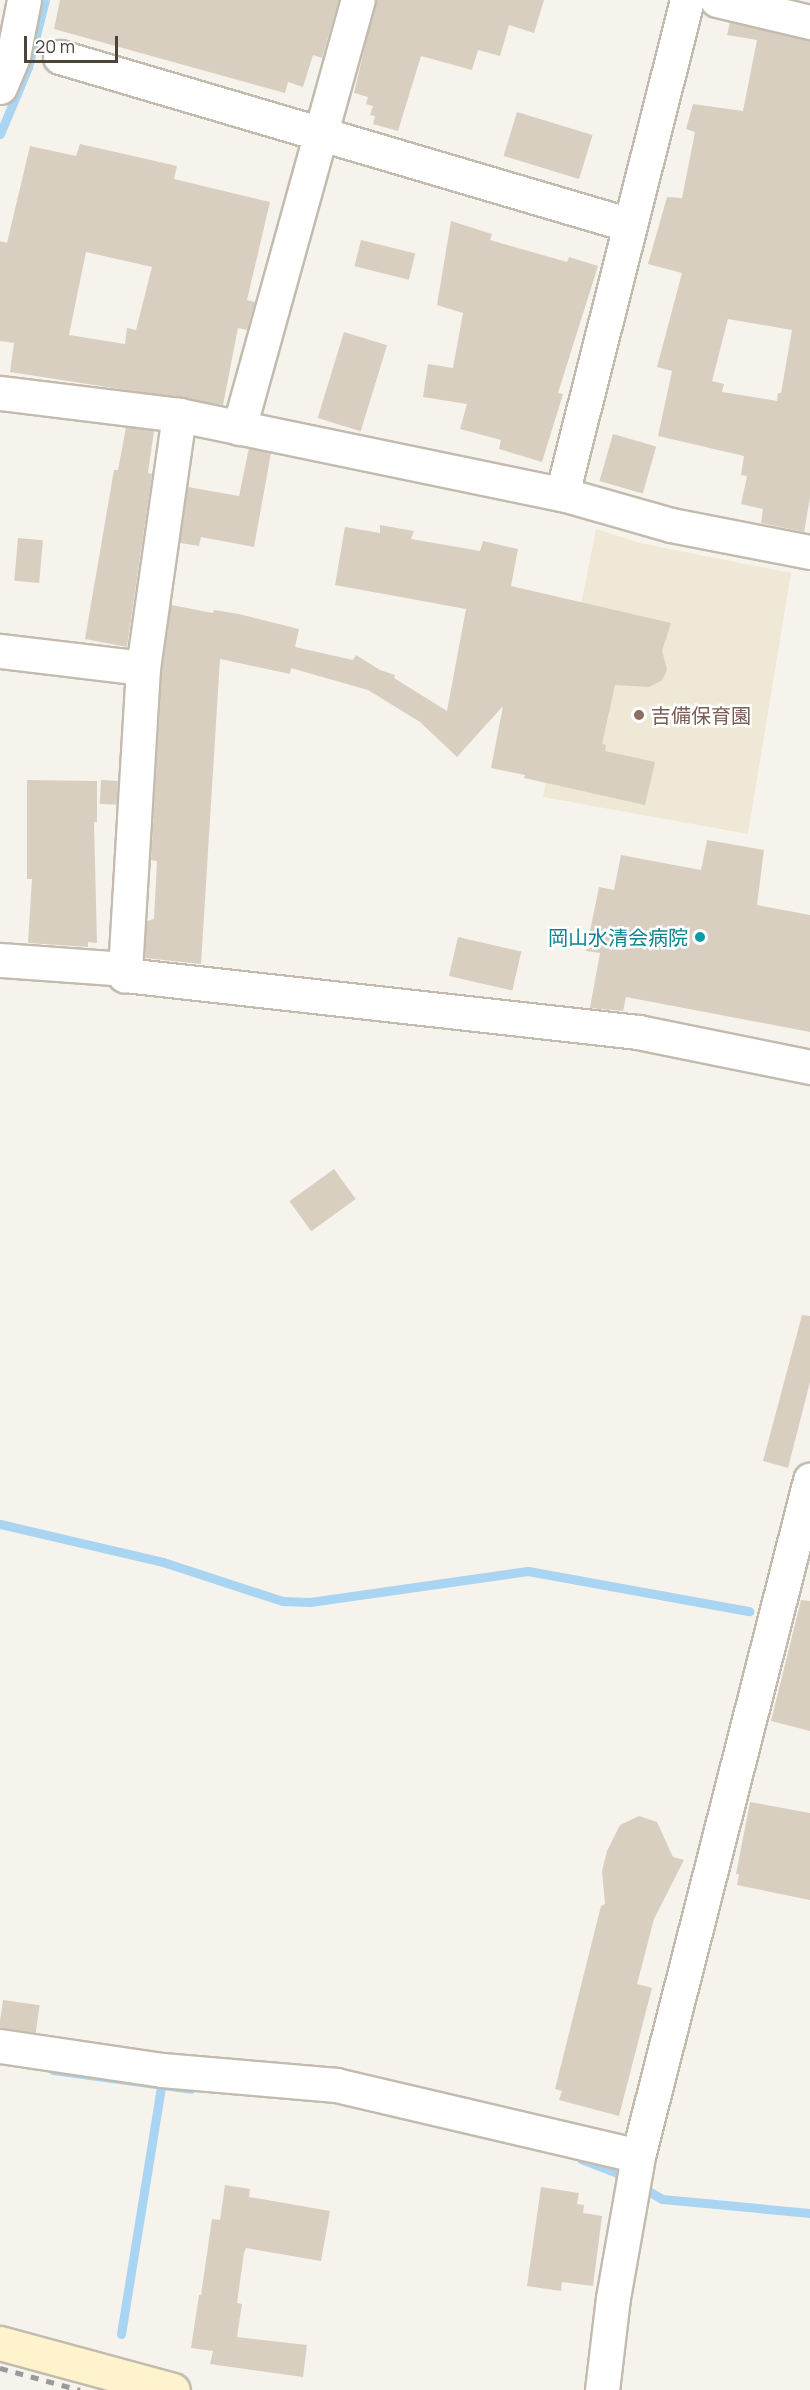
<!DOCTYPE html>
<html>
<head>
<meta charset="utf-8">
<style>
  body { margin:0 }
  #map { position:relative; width:810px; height:2390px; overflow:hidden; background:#f6f3ec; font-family:Manrope,"Noto Sans JP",sans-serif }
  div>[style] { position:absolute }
  .education>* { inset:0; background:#efe8d6 }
  .stream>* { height:9px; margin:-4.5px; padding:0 4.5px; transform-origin:4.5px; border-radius:4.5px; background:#a9d4f2 }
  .building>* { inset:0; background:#d8cfc1; transform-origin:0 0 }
  .roads { filter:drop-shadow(2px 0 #c2bbae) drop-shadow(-2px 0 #c2bbae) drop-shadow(0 2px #c2bbae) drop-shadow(0 -2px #c2bbae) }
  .minor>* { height:33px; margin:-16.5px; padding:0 16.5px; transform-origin:16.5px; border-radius:16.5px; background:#fff }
  .tertiary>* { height:33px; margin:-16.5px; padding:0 16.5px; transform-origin:16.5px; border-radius:16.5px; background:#fff }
  .secondary>* { height:33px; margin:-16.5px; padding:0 16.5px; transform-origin:16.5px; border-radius:16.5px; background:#fff3cd }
  .rail>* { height:4.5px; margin-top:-2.25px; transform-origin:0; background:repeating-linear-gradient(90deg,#9a9a9a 0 8px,transparent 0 16px) }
  .dots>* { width:16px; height:16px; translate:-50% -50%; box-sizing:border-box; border:3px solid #fff; border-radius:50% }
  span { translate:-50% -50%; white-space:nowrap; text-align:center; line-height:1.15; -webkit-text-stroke:5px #fff; paint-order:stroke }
  .education-label { font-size:20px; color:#785e54 }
  .left { translate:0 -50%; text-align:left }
  .culture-label { font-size:20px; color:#0d838f }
  .right { translate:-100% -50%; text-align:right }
  .scale { position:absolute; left:24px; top:36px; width:94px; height:27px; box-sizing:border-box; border:3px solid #4b4439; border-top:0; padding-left:8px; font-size:18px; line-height:21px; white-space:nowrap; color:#4b4439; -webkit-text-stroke:4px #fff; paint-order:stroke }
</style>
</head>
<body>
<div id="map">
  <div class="education">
    <div style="clip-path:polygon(596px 529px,640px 543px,791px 573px,748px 834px,543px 797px)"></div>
  </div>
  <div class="stream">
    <div style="left:0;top:134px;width:73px;rotate:-67.3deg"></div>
    <div style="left:28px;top:67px;width:69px;rotate:-75.8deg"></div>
    <div style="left:0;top:1524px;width:167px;rotate:13.1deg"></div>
    <div style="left:163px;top:1562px;width:125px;rotate:18.1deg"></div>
    <div style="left:282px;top:1601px;width:28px;rotate:2deg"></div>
    <div style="left:310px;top:1602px;width:220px;rotate:-8.1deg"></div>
    <div style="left:528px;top:1571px;width:225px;rotate:10.3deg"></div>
    <div style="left:53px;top:2070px;width:139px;rotate:7.8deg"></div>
    <div style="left:581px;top:2159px;width:39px;rotate:21deg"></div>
    <div style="left:617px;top:2173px;width:52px;rotate:30deg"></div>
    <div style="left:662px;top:2199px;width:149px;rotate:5.4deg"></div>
    <div style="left:121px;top:2334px;width:250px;rotate:-80.8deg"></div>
  </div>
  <div class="building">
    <div style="clip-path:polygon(60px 0,339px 0,322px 58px,313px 55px,303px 87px,288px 82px,285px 93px,54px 29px)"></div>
    <div style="clip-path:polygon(376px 0,544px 0,534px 33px,509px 25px,500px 56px,478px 50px,472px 70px,421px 56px,398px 131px,373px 124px,375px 116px,370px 115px,373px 106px,366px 104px,368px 97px,354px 93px)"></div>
    <div style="clip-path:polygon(evenodd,730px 22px,810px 40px,810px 498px,804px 532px,761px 523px,763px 509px,741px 504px,747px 476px,741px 475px,744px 456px,658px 436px,672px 371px,657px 367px,682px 273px,648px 264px,667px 197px,682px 198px,695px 132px,686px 129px,693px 104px,743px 111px,757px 40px,727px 35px,730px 22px,728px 319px,792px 330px,781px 393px,778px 393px,777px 401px,722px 392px,724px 384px,712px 381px,728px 319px)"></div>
    <div style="left:517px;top:112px;width:79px;height:46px;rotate:17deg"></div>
    <div style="clip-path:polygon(evenodd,80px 144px,177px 166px,174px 179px,270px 202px,247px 300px,255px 302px,247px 330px,238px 328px,223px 405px,10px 372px,14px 343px,0 341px,0 241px,7px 243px,30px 146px,76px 156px,80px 144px,86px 252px,152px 267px,136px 330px,127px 328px,125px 344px,69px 335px,86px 252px)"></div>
    <div style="clip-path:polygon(451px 221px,492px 234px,490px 240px,567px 262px,569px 257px,598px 266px,558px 393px,563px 394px,542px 462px,499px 449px,501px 440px,460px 429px,467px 404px,423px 397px,428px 364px,453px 368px,463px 313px,437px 305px)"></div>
    <div style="left:361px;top:240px;width:56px;height:27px;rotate:14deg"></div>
    <div style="left:344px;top:332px;width:45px;height:90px;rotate:17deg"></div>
    <div style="clip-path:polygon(126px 427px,154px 431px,148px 473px,152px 474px,127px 647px,85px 639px,114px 470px,118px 470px)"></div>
    <div style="left:613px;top:434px;width:45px;height:49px;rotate:16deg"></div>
    <div style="clip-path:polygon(249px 448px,271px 453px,254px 547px,201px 537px,199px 546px,180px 543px,188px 487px,239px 496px)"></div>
    <div style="clip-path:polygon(380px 525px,414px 531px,411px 539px,480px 551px,483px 541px,518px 549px,511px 586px,671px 623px,662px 651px,667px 669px,665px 675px,661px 681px,649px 687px,615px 685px,602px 744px,606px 745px,605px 751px,655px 762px,645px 805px,524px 778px,525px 775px,491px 768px,503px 706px,457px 757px,420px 722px,368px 690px,291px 668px,290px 674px,220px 659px,201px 964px,145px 958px,147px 921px,154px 919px,157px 861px,151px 860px,162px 670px,171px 605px,213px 613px,214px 610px,239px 614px,299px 629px,295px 647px,353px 660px,356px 655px,380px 670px,395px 675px,394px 678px,447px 711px,466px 609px,335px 585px,345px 527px,380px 533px)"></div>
    <div style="left:18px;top:538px;width:25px;height:43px;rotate:5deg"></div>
    <div style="clip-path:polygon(27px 780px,97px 781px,97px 822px,94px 822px,97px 943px,88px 942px,88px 947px,28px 943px,32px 879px,27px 879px)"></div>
    <div style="left:101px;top:780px;width:17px;height:24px;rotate:3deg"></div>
    <div style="clip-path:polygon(707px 840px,764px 850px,757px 905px,810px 915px,810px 1032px,626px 997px,623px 1011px,590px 1008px,600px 953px,586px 951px,599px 887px,614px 890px,621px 855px,701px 870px)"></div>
    <div style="left:458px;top:937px;width:65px;height:40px;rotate:13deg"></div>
    <div style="left:334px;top:1169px;width:37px;height:55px;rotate:54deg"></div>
    <div style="clip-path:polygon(802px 1315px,810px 1316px,810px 1382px,788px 1468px,763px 1461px)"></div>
    <div style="clip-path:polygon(801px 1600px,810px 1601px,810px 1731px,771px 1721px)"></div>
    <div style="clip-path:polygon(750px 1802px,810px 1813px,810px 1900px,737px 1885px,739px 1874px,736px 1874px)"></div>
    <div style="clip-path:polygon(639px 1816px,657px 1822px,673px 1857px,684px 1860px,654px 1919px,637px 1984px,652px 1988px,619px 2116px,559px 2100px,562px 2091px,555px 2089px,601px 1906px,605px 1904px,602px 1871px,607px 1851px,620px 1825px)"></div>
    <div style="left:3px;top:2000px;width:37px;height:28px;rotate:8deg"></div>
    <div style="clip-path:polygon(225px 2185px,250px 2189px,249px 2197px,330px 2211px,321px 2261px,246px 2248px,244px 2253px,237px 2303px,242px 2304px,237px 2337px,307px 2345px,303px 2377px,210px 2364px,213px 2351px,191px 2348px,199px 2295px,201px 2295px,212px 2219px,220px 2220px)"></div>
    <div style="clip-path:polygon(541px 2187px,579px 2193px,577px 2204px,584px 2205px,583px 2213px,602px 2216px,593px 2286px,562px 2282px,561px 2291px,527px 2286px)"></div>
  </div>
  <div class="roads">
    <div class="minor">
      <div style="left:717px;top:0;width:96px;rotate:13.3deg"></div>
      <div style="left:60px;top:57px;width:594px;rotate:16.42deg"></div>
      <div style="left:0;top:87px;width:34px;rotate:-67deg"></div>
      <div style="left:13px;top:56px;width:57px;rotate:-78.9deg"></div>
      <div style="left:0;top:393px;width:180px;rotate:7deg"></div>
      <div style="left:179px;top:415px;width:391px;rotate:11.7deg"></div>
      <div style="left:562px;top:494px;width:113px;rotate:15.9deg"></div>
      <div style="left:671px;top:525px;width:142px;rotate:11deg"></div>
      <div style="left:179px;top:415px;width:256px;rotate:98.1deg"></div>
      <div style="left:143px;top:668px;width:308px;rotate:93.4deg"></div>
      <div style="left:125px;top:975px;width:516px;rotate:6.34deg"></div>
      <div style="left:638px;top:1032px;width:176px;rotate:11.5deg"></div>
      <div style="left:239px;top:428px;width:444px;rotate:-74.5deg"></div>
      <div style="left:562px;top:494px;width:510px;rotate:-75.8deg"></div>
      <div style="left:0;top:651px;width:144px;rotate:6.8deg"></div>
      <div style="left:0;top:960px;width:125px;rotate:4.1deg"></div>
      <div style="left:0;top:2046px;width:164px;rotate:8.4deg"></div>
      <div style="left:162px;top:2070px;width:175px;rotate:4.9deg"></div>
      <div style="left:336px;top:2085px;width:310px;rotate:13.2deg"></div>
    </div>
    <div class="tertiary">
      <div style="left:602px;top:2390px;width:93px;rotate:-83.2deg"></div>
      <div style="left:613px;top:2298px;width:144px;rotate:-80deg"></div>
      <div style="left:638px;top:2156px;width:698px;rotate:-75.72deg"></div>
    </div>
    <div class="secondary">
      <div style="left:0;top:2343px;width:179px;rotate:15.2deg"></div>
    </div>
  </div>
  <div class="rail">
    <div style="left:0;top:2368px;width:83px;rotate:15.4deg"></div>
  </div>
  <div class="dots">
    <div style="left:639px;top:715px;background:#8d6e63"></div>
    <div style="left:700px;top:937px;background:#0f9aa8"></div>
  </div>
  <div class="education-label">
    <span class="left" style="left:651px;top:715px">吉備保育園</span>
  </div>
  <div class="culture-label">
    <span class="right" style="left:688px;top:937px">岡山水清会病院</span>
  </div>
  <div class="scale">20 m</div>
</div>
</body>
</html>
